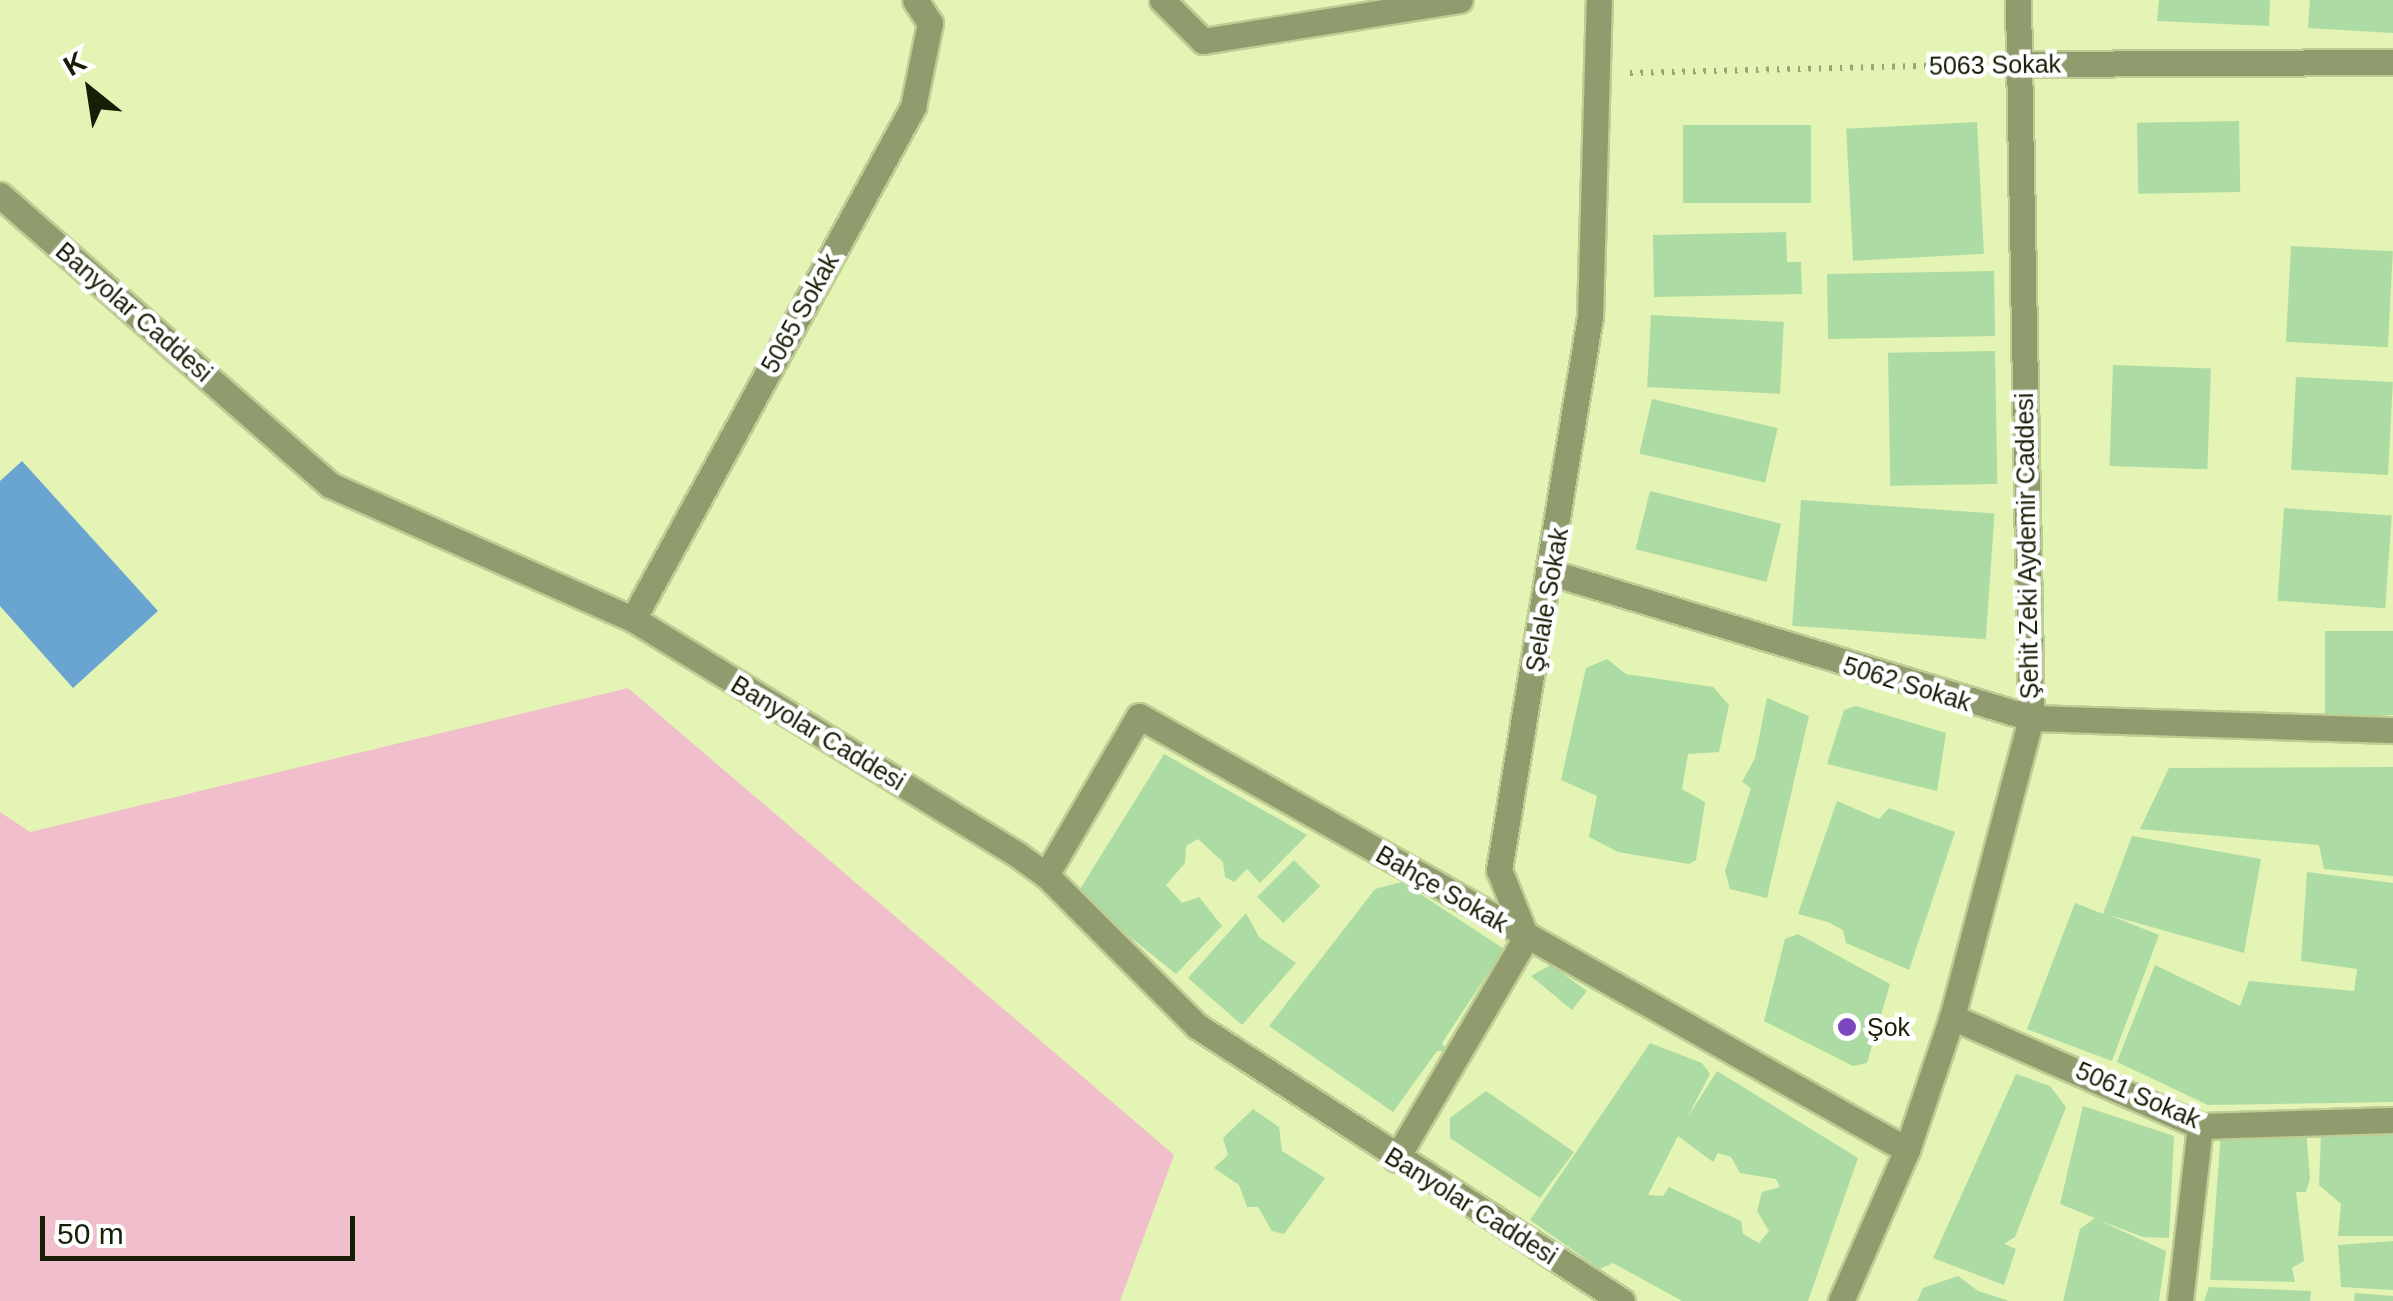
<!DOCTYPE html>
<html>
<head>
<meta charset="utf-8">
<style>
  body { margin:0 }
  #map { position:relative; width:2393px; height:1301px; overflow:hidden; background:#e3f4b4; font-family:Helvetica,sans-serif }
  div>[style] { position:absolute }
  .green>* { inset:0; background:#f1becb }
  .water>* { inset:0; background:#69a5d0 }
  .building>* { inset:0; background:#addba4; transform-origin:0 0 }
  .path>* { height:6px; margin-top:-3px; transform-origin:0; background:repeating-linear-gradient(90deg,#98a574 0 2.5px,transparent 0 10.5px) }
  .roads { filter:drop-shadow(2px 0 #becd94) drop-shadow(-2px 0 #becd94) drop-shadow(0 2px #becd94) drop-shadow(0 -2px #becd94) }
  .minor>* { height:25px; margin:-12.5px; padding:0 12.5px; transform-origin:12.5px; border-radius:12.5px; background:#909c6e }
  .dots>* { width:28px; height:28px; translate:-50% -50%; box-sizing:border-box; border:5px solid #fff; border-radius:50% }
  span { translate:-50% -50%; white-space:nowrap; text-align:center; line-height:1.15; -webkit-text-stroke:9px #fff; paint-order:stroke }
  .street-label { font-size:25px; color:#181d05 }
  .poi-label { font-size:25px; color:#181d05 }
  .left { translate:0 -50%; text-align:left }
  .north { position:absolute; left:40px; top:40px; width:100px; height:100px; -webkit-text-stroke:8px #fff; paint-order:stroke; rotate:330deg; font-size:28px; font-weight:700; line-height:40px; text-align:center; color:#181d05 }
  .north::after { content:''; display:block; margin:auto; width:35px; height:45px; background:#181d05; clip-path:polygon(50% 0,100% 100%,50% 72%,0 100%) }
  .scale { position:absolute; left:40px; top:1216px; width:315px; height:45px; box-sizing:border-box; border:5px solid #181d05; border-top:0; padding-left:12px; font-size:30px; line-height:35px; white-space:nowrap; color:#181d05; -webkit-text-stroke:8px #fff; paint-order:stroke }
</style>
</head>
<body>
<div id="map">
  <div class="green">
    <div style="clip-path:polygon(628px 688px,1174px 1155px,1120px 1301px,0 1301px,0 812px,30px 832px)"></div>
  </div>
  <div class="water">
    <div style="clip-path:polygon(22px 461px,158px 611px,73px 688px,0 606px,0 481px)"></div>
  </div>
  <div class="building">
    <div style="clip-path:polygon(2159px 0,2270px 0,2269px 26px,2157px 21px)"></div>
    <div style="clip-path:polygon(2310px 0,2393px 0,2393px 33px,2308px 28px)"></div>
    <div style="left:2239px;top:121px;width:71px;height:102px;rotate:89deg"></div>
    <div style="left:1977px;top:122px;width:132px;height:131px;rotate:87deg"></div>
    <div style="left:1683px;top:125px;width:128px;height:78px"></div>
    <div style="clip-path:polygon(1786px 232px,1787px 262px,1801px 262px,1802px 294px,1654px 297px,1653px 235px)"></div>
    <div style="left:2291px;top:246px;width:102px;height:96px;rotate:3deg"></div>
    <div style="left:1994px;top:271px;width:65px;height:167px;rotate:89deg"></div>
    <div style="left:1651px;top:315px;width:133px;height:72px;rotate:3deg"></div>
    <div style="left:1995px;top:351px;width:133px;height:107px;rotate:89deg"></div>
    <div style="left:2113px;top:365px;width:98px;height:101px;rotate:2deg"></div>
    <div style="left:2296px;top:377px;width:97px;height:93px;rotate:3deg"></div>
    <div style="left:1652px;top:399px;width:129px;height:56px;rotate:13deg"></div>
    <div style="left:1650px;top:491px;width:135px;height:60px;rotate:14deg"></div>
    <div style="left:1801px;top:500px;width:194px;height:126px;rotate:4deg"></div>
    <div style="left:2284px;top:508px;width:108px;height:93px;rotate:4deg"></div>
    <div style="left:2393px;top:631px;width:84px;height:68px;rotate:90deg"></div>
    <div style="clip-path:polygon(1607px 659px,1626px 674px,1713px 687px,1729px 705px,1719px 752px,1688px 754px,1682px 789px,1705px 802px,1696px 860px,1689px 864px,1618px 852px,1589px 837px,1597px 796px,1561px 780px,1586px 668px)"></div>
    <div style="clip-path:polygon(1767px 698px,1809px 716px,1767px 898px,1730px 889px,1725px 871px,1751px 788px,1742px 782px,1755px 758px)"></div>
    <div style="clip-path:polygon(1856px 706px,1946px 733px,1937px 791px,1827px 764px,1844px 710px)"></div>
    <div style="clip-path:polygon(1164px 754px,1307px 835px,1260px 883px,1247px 869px,1234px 882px,1225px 877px,1223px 862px,1198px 839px,1186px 846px,1185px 863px,1166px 885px,1182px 903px,1199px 897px,1222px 926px,1176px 974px,1077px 894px)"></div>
    <div style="clip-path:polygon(2393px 767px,2393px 876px,2324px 869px,2319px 845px,2140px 829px,2169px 768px)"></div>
    <div style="clip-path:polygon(1837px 801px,1879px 819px,1889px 808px,1955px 832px,1909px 970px,1846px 943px,1843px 930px,1828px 922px,1798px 914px)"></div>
    <div style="clip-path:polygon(2132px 836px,2261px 859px,2244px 953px,2109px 915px,2159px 935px,2112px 1061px,2027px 1029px,2075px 903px,2103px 914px)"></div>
    <div style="left:1294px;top:860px;width:37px;height:52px;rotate:45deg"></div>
    <div style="clip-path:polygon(2307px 872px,2393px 883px,2393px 1102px,2208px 1105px,2117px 1062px,2155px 965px,2240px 1006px,2249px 981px,2354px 991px,2357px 969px,2301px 961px)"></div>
    <div style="clip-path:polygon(1402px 882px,1504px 949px,1442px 1043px,1447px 1051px,1437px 1051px,1393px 1112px,1269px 1026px,1375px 889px)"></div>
    <div style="clip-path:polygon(1246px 913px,1259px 937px,1296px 963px,1242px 1025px,1188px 978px)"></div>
    <div style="clip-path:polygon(1798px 934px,1890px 984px,1867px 1063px,1853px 1066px,1764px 1021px,1785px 939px)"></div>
    <div style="clip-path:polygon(1551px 965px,1587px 991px,1572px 1010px,1531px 976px)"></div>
    <div style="clip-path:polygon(evenodd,1650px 1043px,1702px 1063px,1710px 1074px,1687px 1118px,1717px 1071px,1858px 1158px,1808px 1301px,1682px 1301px,1613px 1263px,1600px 1269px,1530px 1220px,1650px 1043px,1678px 1136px,1713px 1162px,1718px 1153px,1731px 1157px,1740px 1173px,1776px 1179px,1780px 1187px,1762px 1192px,1757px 1211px,1769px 1231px,1759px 1243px,1743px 1234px,1741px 1221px,1669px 1187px,1663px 1196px,1648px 1195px,1678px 1136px)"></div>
    <div style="clip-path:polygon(2016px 1074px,2050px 1086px,2066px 1107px,2015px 1237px,2004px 1244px,2016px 1249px,2004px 1285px,1933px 1258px)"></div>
    <div style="clip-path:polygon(1486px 1091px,1574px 1152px,1540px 1198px,1450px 1138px,1450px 1118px)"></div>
    <div style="clip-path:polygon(2083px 1106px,2174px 1136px,2169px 1238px,2143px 1237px,2098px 1220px,2166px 1251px,2159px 1301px,2063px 1301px,2080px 1229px,2095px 1218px,2060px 1204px)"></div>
    <div style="clip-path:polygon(1253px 1109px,1279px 1127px,1282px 1151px,1325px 1178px,1284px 1234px,1272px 1231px,1258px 1207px,1247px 1207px,1239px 1185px,1214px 1168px,1228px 1155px,1223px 1138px)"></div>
    <div style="clip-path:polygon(2306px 1128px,2310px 1179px,2306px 1192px,2296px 1192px,2304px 1261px,2292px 1268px,2295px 1282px,2210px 1280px,2221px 1133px)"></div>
    <div style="clip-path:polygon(2393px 1131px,2393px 1236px,2338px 1236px,2341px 1204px,2319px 1185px,2321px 1134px)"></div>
    <div style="clip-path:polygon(2393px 1241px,2393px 1290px,2341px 1287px,2338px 1245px)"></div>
    <div style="clip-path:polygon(1958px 1276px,1978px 1291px,2009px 1301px,1917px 1301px,1923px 1288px)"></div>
    <div style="clip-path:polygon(2209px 1287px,2311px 1291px,2310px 1301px,2204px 1301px)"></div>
    <div style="clip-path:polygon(2355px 1293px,2393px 1296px,2393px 1301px,2354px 1301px)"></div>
  </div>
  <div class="path">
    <div style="left:1630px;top:73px;width:357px;rotate:-1.4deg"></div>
  </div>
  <div class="roads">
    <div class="minor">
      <div style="left:1162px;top:0;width:58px;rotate:45deg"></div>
      <div style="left:1203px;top:41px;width:260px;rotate:-9.1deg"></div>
      <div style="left:2019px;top:64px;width:374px;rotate:-0.3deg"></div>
      <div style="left:0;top:195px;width:439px;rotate:41.3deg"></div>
      <div style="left:330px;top:485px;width:331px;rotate:23.9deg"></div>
      <div style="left:633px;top:619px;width:452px;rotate:31.5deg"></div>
      <div style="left:1018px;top:855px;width:34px;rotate:36deg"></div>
      <div style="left:1046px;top:875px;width:214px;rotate:45deg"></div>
      <div style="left:1197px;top:1026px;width:506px;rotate:32.91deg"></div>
      <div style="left:1552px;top:573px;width:500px;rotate:16.84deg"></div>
      <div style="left:2031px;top:718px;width:362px;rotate:1.9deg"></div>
      <div style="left:633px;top:619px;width:584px;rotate:-61.33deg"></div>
      <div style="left:913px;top:107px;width:86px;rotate:-78.6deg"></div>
      <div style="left:930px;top:23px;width:27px;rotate:-123deg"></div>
      <div style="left:1046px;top:875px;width:184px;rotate:-59.7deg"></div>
      <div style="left:1139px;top:716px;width:882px;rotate:29.47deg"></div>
      <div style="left:1952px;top:1017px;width:271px;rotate:23.7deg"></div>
      <div style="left:2200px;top:1126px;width:193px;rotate:-1.8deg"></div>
      <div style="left:1396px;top:1159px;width:257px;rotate:-59.6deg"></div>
      <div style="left:1526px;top:937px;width:72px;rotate:-111.9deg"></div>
      <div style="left:1499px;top:870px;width:560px;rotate:-80.66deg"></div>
      <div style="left:1590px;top:317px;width:317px;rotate:-88.4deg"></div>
      <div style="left:1841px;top:1301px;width:165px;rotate:-66.4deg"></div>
      <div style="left:1907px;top:1150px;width:140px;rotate:-71.3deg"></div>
      <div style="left:1952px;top:1017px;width:309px;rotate:-75.2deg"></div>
      <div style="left:2031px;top:718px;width:718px;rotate:-91.04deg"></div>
      <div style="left:2180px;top:1301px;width:176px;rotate:-83.5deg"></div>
    </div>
  </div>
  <div class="dots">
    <div style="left:1847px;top:1027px;background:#7b46be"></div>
  </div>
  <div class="street-label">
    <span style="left:1995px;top:65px;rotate:-1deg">5063 Sokak</span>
    <span style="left:134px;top:312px;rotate:41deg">Banyolar Caddesi</span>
    <span style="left:800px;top:313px;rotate:-61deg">5065 Sokak</span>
    <span style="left:2027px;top:546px;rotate:-91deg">Şehit Zeki Aydemir Caddesi</span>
    <span style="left:1547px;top:600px;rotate:-80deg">Şelale Sokak</span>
    <span style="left:1907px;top:684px;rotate:17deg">5062 Sokak</span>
    <span style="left:818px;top:733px;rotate:31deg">Banyolar Caddesi</span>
    <span style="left:1442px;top:889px;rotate:30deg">Bahçe Sokak</span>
    <span style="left:2138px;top:1095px;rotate:23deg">5061 Sokak</span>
    <span style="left:1471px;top:1206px;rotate:32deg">Banyolar Caddesi</span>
  </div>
  <div class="poi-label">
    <span class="left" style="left:1867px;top:1027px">Şok</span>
  </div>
  <div class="north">K</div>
  <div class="scale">50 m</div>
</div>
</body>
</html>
